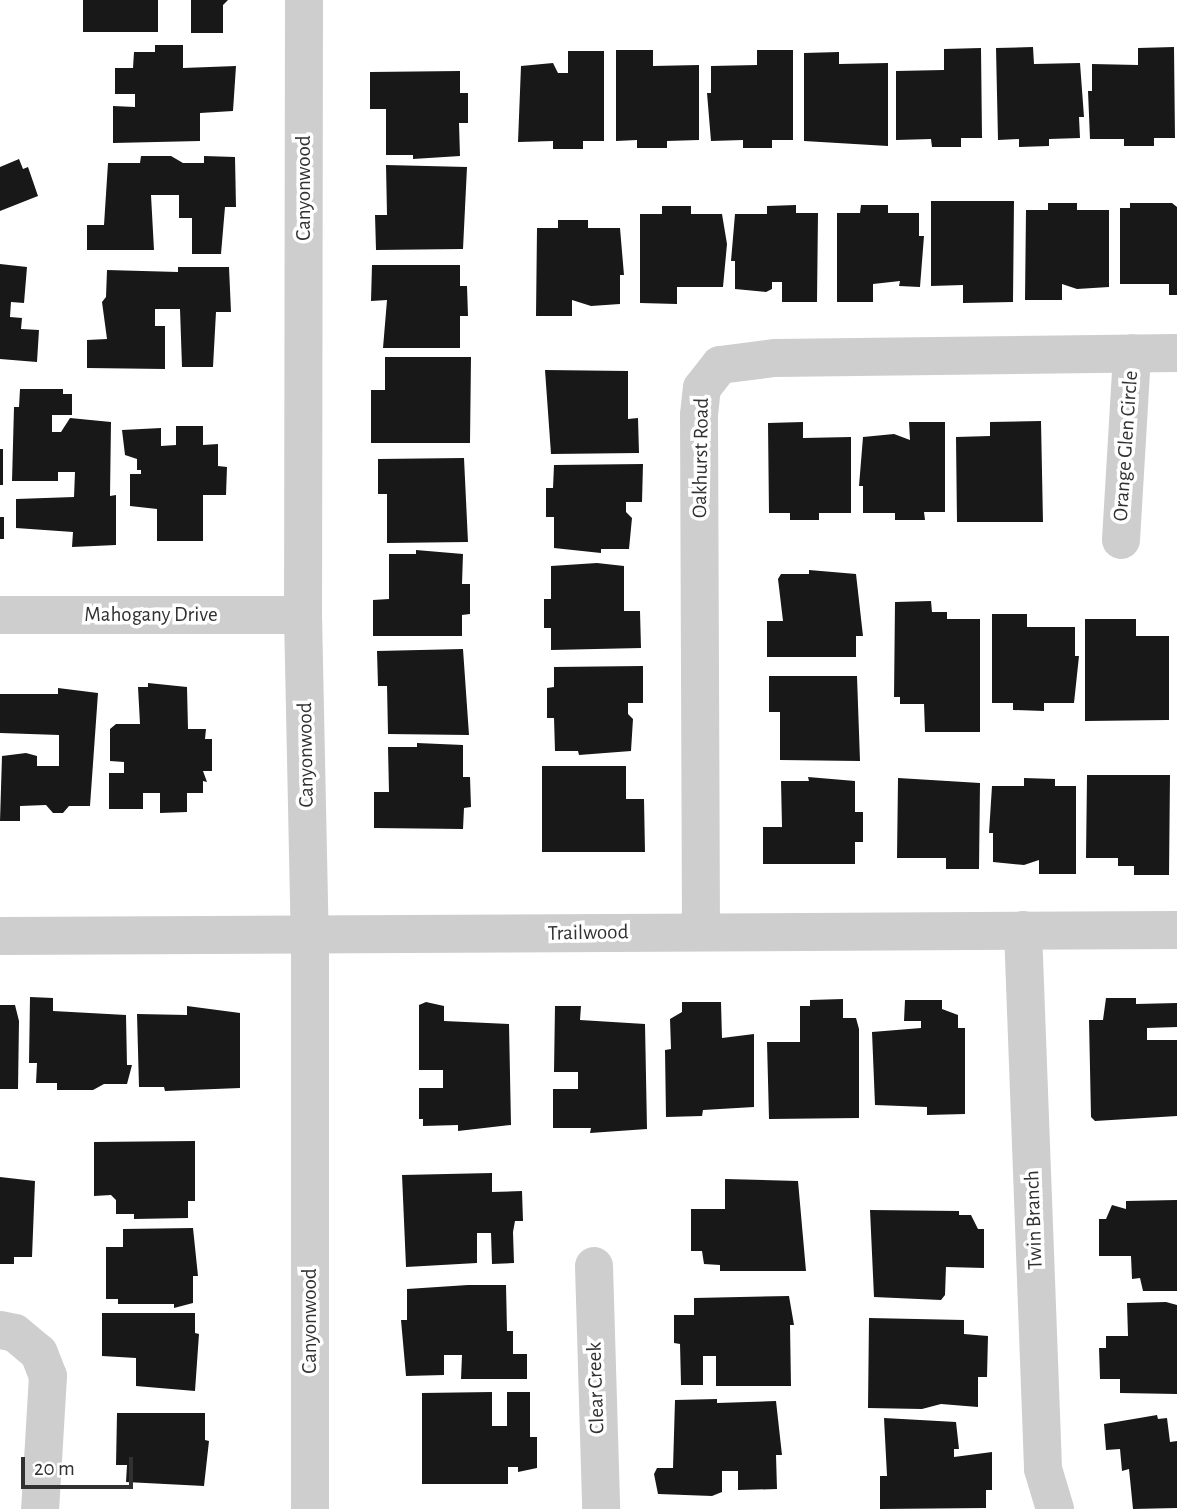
<!DOCTYPE html>
<html>
<head>
<meta charset="utf-8">
<style>
  body { margin:0 }
  #map { position:relative; width:1177px; height:1509px; overflow:hidden; background:#fff; font-family:"Alegreya Sans",sans-serif }
  div>[style] { position:absolute }
  .building>* { inset:0; background:#181818; transform-origin:0 0 }
  .street>* { height:38px; margin:-19px; padding:0 19px; transform-origin:19px; border-radius:19px; background:#cecece }
  span { translate:-50% -50%; white-space:nowrap; text-align:center; line-height:1.15; -webkit-text-stroke:7px #fff; paint-order:stroke }
  .street-label { font-size:21px; color:#313131 }
  .scale { position:absolute; left:21px; top:1457px; width:112px; height:32px; box-sizing:border-box; border:4px solid #313131; border-top:0; padding-left:9px; font-size:21px; line-height:24px; white-space:nowrap; color:#313131; -webkit-text-stroke:5px #fff; paint-order:stroke }
</style>
</head>
<body>
<div id="map">
  <div class="building">
    <div style="left:83px;top:0;width:75px;height:32px"></div>
    <div style="clip-path:polygon(191px 0,228px 0,223px 5px,223px 33px,191px 33px)"></div>
    <div style="clip-path:polygon(155px 45px,183px 45px,183px 68px,236px 66px,233px 111px,200px 113px,200px 141px,113px 143px,113px 106px,135px 107px,135px 94px,115px 94px,115px 68px,133px 68px,134px 52px,155px 52px)"></div>
    <div style="clip-path:polygon(1033px 47px,1034px 64px,1080px 63px,1084px 117px,1079px 117px,1080px 138px,1049px 139px,1049px 146px,1019px 147px,1019px 139px,998px 140px,996px 48px)"></div>
    <div style="clip-path:polygon(1174px 47px,1175px 138px,1154px 138px,1154px 146px,1124px 146px,1124px 139px,1090px 139px,1088px 91px,1092px 91px,1092px 64px,1138px 65px,1138px 48px)"></div>
    <div style="clip-path:polygon(981px 48px,982px 138px,961px 138px,961px 147px,932px 147px,931px 139px,896px 140px,896px 71px,944px 70px,944px 49px)"></div>
    <div style="clip-path:polygon(616px 50px,653px 50px,653px 66px,699px 65px,699px 140px,667px 141px,667px 148px,637px 148px,637px 140px,616px 141px)"></div>
    <div style="clip-path:polygon(757px 50px,793px 50px,793px 140px,772px 140px,772px 148px,743px 148px,743px 140px,711px 141px,707px 93px,711px 93px,711px 66px,757px 65px)"></div>
    <div style="clip-path:polygon(568px 51px,604px 51px,604px 141px,583px 141px,583px 149px,553px 149px,553px 141px,518px 142px,521px 66px,553px 63px,558px 73px,568px 73px)"></div>
    <div style="clip-path:polygon(839px 52px,839px 64px,888px 63px,888px 146px,804px 141px,804px 53px)"></div>
    <div style="clip-path:polygon(460px 71px,460px 93px,468px 93px,468px 123px,459px 123px,460px 156px,413px 159px,413px 155px,386px 155px,386px 109px,370px 109px,370px 72px)"></div>
    <div style="clip-path:polygon(141px 156px,171px 156px,183px 163px,204px 163px,204px 156px,235px 157px,236px 207px,225px 207px,221px 254px,192px 254px,192px 218px,179px 218px,179px 195px,151px 195px,154px 250px,87px 250px,87px 225px,104px 225px,108px 163px,140px 163px)"></div>
    <div style="clip-path:polygon(19px 159px,23px 169px,28px 167px,38px 196px,0 211px,0 167px)"></div>
    <div style="clip-path:polygon(386px 165px,467px 167px,463px 249px,376px 250px,375px 215px,387px 215px)"></div>
    <div style="clip-path:polygon(931px 201px,1014px 201px,1013px 302px,963px 303px,963px 285px,931px 286px)"></div>
    <div style="clip-path:polygon(1048px 203px,1077px 203px,1077px 210px,1109px 210px,1109px 287px,1077px 289px,1062px 284px,1062px 300px,1025px 300px,1026px 210px,1048px 210px)"></div>
    <div style="clip-path:polygon(1130px 203px,1172px 203px,1177px 207px,1177px 295px,1169px 295px,1169px 284px,1120px 284px,1120px 208px,1130px 208px)"></div>
    <div style="clip-path:polygon(796px 205px,796px 213px,818px 213px,817px 302px,782px 302px,782px 282px,772px 282px,772px 289px,766px 292px,735px 289px,735px 261px,731px 261px,735px 214px,767px 214px,767px 206px)"></div>
    <div style="clip-path:polygon(861px 205px,888px 205px,888px 213px,919px 213px,919px 236px,924px 236px,920px 287px,899px 286px,900px 281px,873px 284px,873px 302px,837px 302px,837px 213px,860px 213px)"></div>
    <div style="clip-path:polygon(662px 206px,691px 206px,691px 214px,722px 214px,727px 244px,723px 287px,677px 287px,677px 304px,640px 303px,640px 214px,662px 214px)"></div>
    <div style="clip-path:polygon(558px 220px,588px 220px,588px 228px,620px 228px,624px 275px,620px 275px,620px 304px,591px 306px,572px 300px,572px 316px,536px 316px,537px 228px,558px 228px)"></div>
    <div style="clip-path:polygon(0 264px,27px 267px,24px 303px,11px 302px,10px 317px,22px 318px,21px 329px,39px 330px,37px 362px,0 359px)"></div>
    <div style="clip-path:polygon(372px 265px,460px 265px,460px 286px,467px 286px,468px 316px,460px 316px,460px 348px,383px 348px,387px 300px,371px 301px)"></div>
    <div style="clip-path:polygon(178px 267px,229px 267px,231px 312px,216px 312px,213px 367px,182px 367px,180px 309px,155px 309px,155px 326px,165px 326px,165px 369px,87px 368px,87px 340px,107px 339px,102px 302px,106px 297px,107px 270px,178px 272px)"></div>
    <div style="clip-path:polygon(385px 357px,471px 357px,470px 443px,371px 443px,371px 390px,385px 390px)"></div>
    <div style="clip-path:polygon(545px 370px,628px 371px,628px 419px,638px 418px,639px 453px,551px 454px)"></div>
    <div style="clip-path:polygon(20px 389px,63px 389px,63px 394px,72px 394px,72px 415px,52px 415px,52px 432px,61px 432px,70px 418px,111px 422px,110px 496px,116px 495px,116px 545px,72px 547px,73px 532px,16px 528px,16px 499px,74px 497px,75px 472px,58px 472px,58px 481px,12px 481px,14px 407px,19px 407px)"></div>
    <div style="clip-path:polygon(1041px 421px,1043px 522px,957px 522px,956px 437px,990px 436px,990px 422px)"></div>
    <div style="clip-path:polygon(803px 422px,803px 438px,851px 437px,851px 513px,819px 513px,819px 520px,790px 520px,790px 513px,769px 513px,768px 423px)"></div>
    <div style="clip-path:polygon(909px 422px,945px 422px,945px 512px,924px 512px,925px 520px,895px 520px,895px 513px,863px 513px,863px 486px,859px 486px,863px 437px,894px 434px,910px 440px)"></div>
    <div style="clip-path:polygon(176px 426px,203px 426px,203px 445px,218px 444px,218px 466px,227px 467px,226px 495px,203px 495px,203px 541px,157px 541px,157px 509px,130px 506px,130px 474px,141px 474px,141px 470px,137px 470px,137px 459px,125px 455px,122px 430px,161px 428px,161px 446px,176px 445px)"></div>
    <div style="left:0;top:449px;width:3px;height:36px"></div>
    <div style="clip-path:polygon(464px 458px,468px 542px,387px 543px,387px 494px,378px 494px,378px 459px)"></div>
    <div style="clip-path:polygon(643px 464px,642px 502px,626px 502px,626px 512px,632px 518px,629px 549px,601px 549px,601px 553px,554px 548px,554px 517px,546px 517px,546px 488px,553px 488px,554px 465px)"></div>
    <div style="left:0;top:517px;width:4px;height:22px"></div>
    <div style="clip-path:polygon(416px 550px,463px 554px,462px 584px,470px 584px,470px 614px,462px 615px,462px 636px,373px 636px,373px 600px,389px 599px,389px 554px,416px 554px)"></div>
    <div style="clip-path:polygon(597px 563px,624px 566px,624px 611px,640px 611px,641px 648px,551px 650px,551px 628px,544px 628px,544px 599px,551px 599px,551px 566px)"></div>
    <div style="clip-path:polygon(809px 570px,856px 574px,863px 636px,856px 636px,856px 657px,767px 657px,767px 621px,783px 621px,778px 579px,781px 574px,809px 574px)"></div>
    <div style="clip-path:polygon(931px 601px,932px 612px,947px 612px,947px 619px,980px 619px,980px 732px,925px 732px,924px 704px,900px 704px,900px 697px,894px 697px,895px 602px)"></div>
    <div style="clip-path:polygon(992px 614px,1027px 614px,1027px 627px,1075px 627px,1075px 656px,1079px 656px,1074px 703px,1044px 703px,1044px 711px,1013px 710px,1013px 703px,992px 703px)"></div>
    <div style="clip-path:polygon(1085px 619px,1136px 619px,1136px 636px,1169px 636px,1169px 720px,1085px 721px)"></div>
    <div style="clip-path:polygon(463px 649px,469px 735px,388px 734px,387px 686px,378px 686px,377px 651px)"></div>
    <div style="clip-path:polygon(643px 666px,643px 703px,628px 703px,628px 714px,633px 719px,631px 751px,579px 755px,578px 751px,555px 751px,554px 718px,547px 718px,547px 688px,554px 687px,554px 667px)"></div>
    <div style="clip-path:polygon(769px 676px,857px 676px,860px 761px,780px 760px,780px 712px,769px 712px)"></div>
    <div style="clip-path:polygon(148px 683px,187px 687px,188px 729px,206px 729px,205px 739px,212px 739px,212px 771px,203px 771px,207px 782px,203px 781px,203px 793px,187px 793px,187px 812px,160px 813px,160px 793px,143px 793px,143px 809px,109px 809px,109px 773px,124px 773px,124px 762px,110px 761px,110px 729px,116px 724px,140px 724px,138px 687px,148px 687px)"></div>
    <div style="clip-path:polygon(58px 688px,98px 693px,90px 806px,69px 806px,63px 813px,53px 813px,46px 805px,20px 806px,20px 821px,0 821px,2px 756px,26px 753px,37px 756px,37px 766px,59px 766px,59px 735px,0 733px,0 694px,58px 694px)"></div>
    <div style="clip-path:polygon(417px 743px,463px 745px,463px 777px,470px 777px,471px 807px,464px 808px,463px 829px,374px 828px,374px 792px,389px 792px,388px 747px,417px 747px)"></div>
    <div style="clip-path:polygon(542px 766px,626px 766px,626px 799px,644px 799px,645px 852px,542px 852px)"></div>
    <div style="clip-path:polygon(1087px 775px,1170px 775px,1169px 875px,1134px 875px,1134px 866px,1118px 866px,1118px 858px,1086px 858px)"></div>
    <div style="clip-path:polygon(808px 777px,855px 781px,855px 812px,863px 812px,863px 842px,855px 842px,855px 864px,763px 864px,763px 827px,782px 827px,781px 781px,809px 781px)"></div>
    <div style="clip-path:polygon(898px 778px,980px 783px,979px 869px,946px 869px,946px 858px,897px 858px)"></div>
    <div style="clip-path:polygon(1024px 778px,1055px 779px,1055px 786px,1076px 786px,1076px 874px,1039px 874px,1039px 860px,1024px 865px,993px 862px,993px 833px,989px 833px,992px 786px,1024px 786px)"></div>
    <div style="clip-path:polygon(30px 997px,53px 998px,53px 1011px,126px 1015px,127px 1065px,132px 1065px,127px 1084px,104px 1084px,93px 1090px,57px 1090px,57px 1083px,36px 1083px,37px 1063px,29px 1063px)"></div>
    <div style="clip-path:polygon(1106px 998px,1136px 998px,1136px 1004px,1177px 1003px,1177px 1027px,1147px 1028px,1147px 1040px,1177px 1040px,1177px 1116px,1095px 1121px,1091px 1117px,1089px 1020px,1103px 1020px)"></div>
    <div style="clip-path:polygon(843px 999px,843px 1018px,856px 1018px,859px 1029px,859px 1118px,769px 1119px,767px 1042px,800px 1042px,800px 1006px,810px 1006px,810px 1000px)"></div>
    <div style="clip-path:polygon(905px 1000px,942px 1000px,942px 1009px,958px 1015px,958px 1028px,965px 1028px,965px 1114px,927px 1115px,927px 1107px,875px 1105px,872px 1032px,921px 1028px,921px 1021px,904px 1021px)"></div>
    <div style="clip-path:polygon(426px 1002px,444px 1006px,444px 1021px,509px 1024px,511px 1125px,458px 1131px,458px 1125px,423px 1126px,423px 1119px,419px 1119px,419px 1088px,443px 1088px,443px 1070px,419px 1070px,419px 1005px)"></div>
    <div style="clip-path:polygon(682px 1002px,721px 1002px,722px 1038px,754px 1034px,754px 1107px,703px 1110px,702px 1116px,666px 1117px,665px 1050px,671px 1049px,670px 1019px,682px 1012px)"></div>
    <div style="clip-path:polygon(0 1005px,15px 1005px,19px 1021px,18px 1089px,0 1089px)"></div>
    <div style="clip-path:polygon(187px 1006px,240px 1013px,240px 1088px,165px 1091px,164px 1087px,139px 1087px,137px 1014px,187px 1015px)"></div>
    <div style="clip-path:polygon(555px 1006px,581px 1006px,580px 1020px,645px 1024px,647px 1129px,590px 1133px,591px 1128px,553px 1128px,553px 1089px,578px 1089px,578px 1072px,554px 1072px)"></div>
    <div style="clip-path:polygon(195px 1141px,195px 1201px,188px 1201px,188px 1218px,134px 1219px,134px 1214px,116px 1214px,116px 1200px,111px 1195px,94px 1196px,94px 1142px)"></div>
    <div style="clip-path:polygon(492px 1173px,492px 1192px,522px 1191px,523px 1221px,515px 1221px,513px 1232px,514px 1263px,492px 1264px,491px 1233px,477px 1233px,477px 1263px,406px 1267px,402px 1175px)"></div>
    <div style="clip-path:polygon(0 1177px,35px 1181px,32px 1257px,14px 1257px,14px 1264px,0 1264px)"></div>
    <div style="clip-path:polygon(725px 1179px,798px 1181px,806px 1271px,720px 1271px,720px 1265px,704px 1264px,702px 1251px,691px 1251px,691px 1209px,725px 1209px)"></div>
    <div style="clip-path:polygon(1177px 1200px,1177px 1291px,1143px 1291px,1140px 1278px,1132px 1279px,1131px 1256px,1099px 1256px,1099px 1219px,1106px 1219px,1112px 1205px,1126px 1209px,1126px 1201px)"></div>
    <div style="clip-path:polygon(870px 1210px,959px 1211px,959px 1215px,971px 1215px,978px 1229px,984px 1229px,984px 1268px,946px 1267px,945px 1295px,941px 1300px,874px 1297px)"></div>
    <div style="clip-path:polygon(193px 1228px,198px 1276px,193px 1276px,193px 1303px,174px 1308px,174px 1304px,118px 1304px,118px 1299px,106px 1299px,106px 1247px,123px 1247px,123px 1229px)"></div>
    <div style="clip-path:polygon(468px 1285px,506px 1285px,507px 1331px,513px 1331px,513px 1354px,527px 1354px,527px 1379px,461px 1379px,462px 1355px,444px 1355px,444px 1375px,406px 1376px,401px 1320px,407px 1320px,407px 1289px)"></div>
    <div style="clip-path:polygon(789px 1296px,794px 1325px,790px 1325px,791px 1386px,716px 1386px,716px 1356px,703px 1356px,703px 1385px,681px 1385px,680px 1344px,674px 1343px,674px 1315px,694px 1315px,694px 1298px)"></div>
    <div style="clip-path:polygon(1166px 1302px,1177px 1305px,1177px 1394px,1120px 1393px,1120px 1379px,1100px 1379px,1099px 1348px,1106px 1348px,1106px 1336px,1128px 1336px,1127px 1303px)"></div>
    <div style="clip-path:polygon(102px 1313px,195px 1313px,195px 1333px,199px 1334px,195px 1391px,136px 1386px,136px 1358px,102px 1356px)"></div>
    <div style="clip-path:polygon(869px 1318px,964px 1320px,964px 1334px,988px 1336px,987px 1377px,978px 1377px,978px 1407px,941px 1404px,922px 1409px,868px 1408px)"></div>
    <div style="clip-path:polygon(492px 1392px,492px 1426px,507px 1426px,507px 1392px,530px 1392px,530px 1437px,537px 1437px,537px 1468px,518px 1472px,518px 1467px,508px 1467px,508px 1484px,422px 1484px,422px 1393px)"></div>
    <div style="clip-path:polygon(717px 1399px,717px 1403px,776px 1401px,782px 1455px,776px 1455px,777px 1489px,738px 1490px,738px 1471px,722px 1471px,722px 1492px,712px 1496px,658px 1494px,654px 1474px,657px 1468px,673px 1468px,675px 1400px)"></div>
    <div style="clip-path:polygon(117px 1413px,205px 1413px,205px 1440px,209px 1441px,204px 1486px,126px 1482px,127px 1465px,116px 1465px)"></div>
    <div style="clip-path:polygon(1157px 1415px,1158px 1419px,1167px 1418px,1170px 1442px,1177px 1441px,1177px 1508px,1133px 1509px,1129px 1469px,1122px 1471px,1120px 1449px,1106px 1450px,1104px 1424px)"></div>
    <div style="clip-path:polygon(884px 1418px,956px 1422px,959px 1449px,954px 1449px,954px 1457px,992px 1452px,992px 1490px,986px 1490px,986px 1508px,880px 1509px,880px 1476px,887px 1476px)"></div>
  </div>
  <div class="street">
    <div style="left:304px;top:0;width:615px;rotate:90.09deg"></div>
    <div style="left:303px;top:615px;width:323px;rotate:88.8deg"></div>
    <div style="left:310px;top:938px;width:571px;rotate:90deg"></div>
    <div style="left:1121px;top:540px;width:187px;rotate:-86.6deg"></div>
    <div style="left:0;top:615px;width:303px"></div>
    <div style="left:1023px;top:930px;width:539px;rotate:87.87deg"></div>
    <div style="left:1043px;top:1469px;width:42px;rotate:73.3deg"></div>
    <div style="left:701px;top:931px;width:516px;rotate:-90.22deg"></div>
    <div style="left:699px;top:415px;width:27px;rotate:-84deg"></div>
    <div style="left:702px;top:388px;width:29px;rotate:-52deg"></div>
    <div style="left:720px;top:365px;width:55px;rotate:-7.3deg"></div>
    <div style="left:775px;top:358px;width:402px;rotate:-0.7deg"></div>
    <div style="left:0;top:936px;width:1177px;rotate:-0.29deg"></div>
    <div style="left:594px;top:1266px;width:243px;rotate:88.3deg"></div>
    <div style="left:0;top:1330px;width:15px;rotate:11deg"></div>
    <div style="left:15px;top:1333px;width:31px;rotate:40deg"></div>
    <div style="left:39px;top:1353px;width:25px;rotate:69deg"></div>
    <div style="left:48px;top:1376px;width:133px;rotate:93.4deg"></div>
  </div>
  <div class="street-label">
    <span style="left:304px;top:188px;rotate:-90deg">Canyonwood</span>
    <span style="left:1126px;top:446px;rotate:-86deg">Orange Glen Circle</span>
    <span style="left:701px;top:458px;rotate:-89deg">Oakhurst Road</span>
    <span style="left:151px;top:615px">Mahogany Drive</span>
    <span style="left:306px;top:755px;rotate:-91deg">Canyonwood</span>
    <span style="left:588px;top:933px;rotate:-1deg">Trailwood</span>
    <span style="left:1034px;top:1220px;rotate:-92deg">Twin Branch</span>
    <span style="left:310px;top:1321px;rotate:-90deg">Canyonwood</span>
    <span style="left:596px;top:1388px;rotate:-92deg">Clear Creek</span>
  </div>
  <div class="scale">20 m</div>
</div>
</body>
</html>
